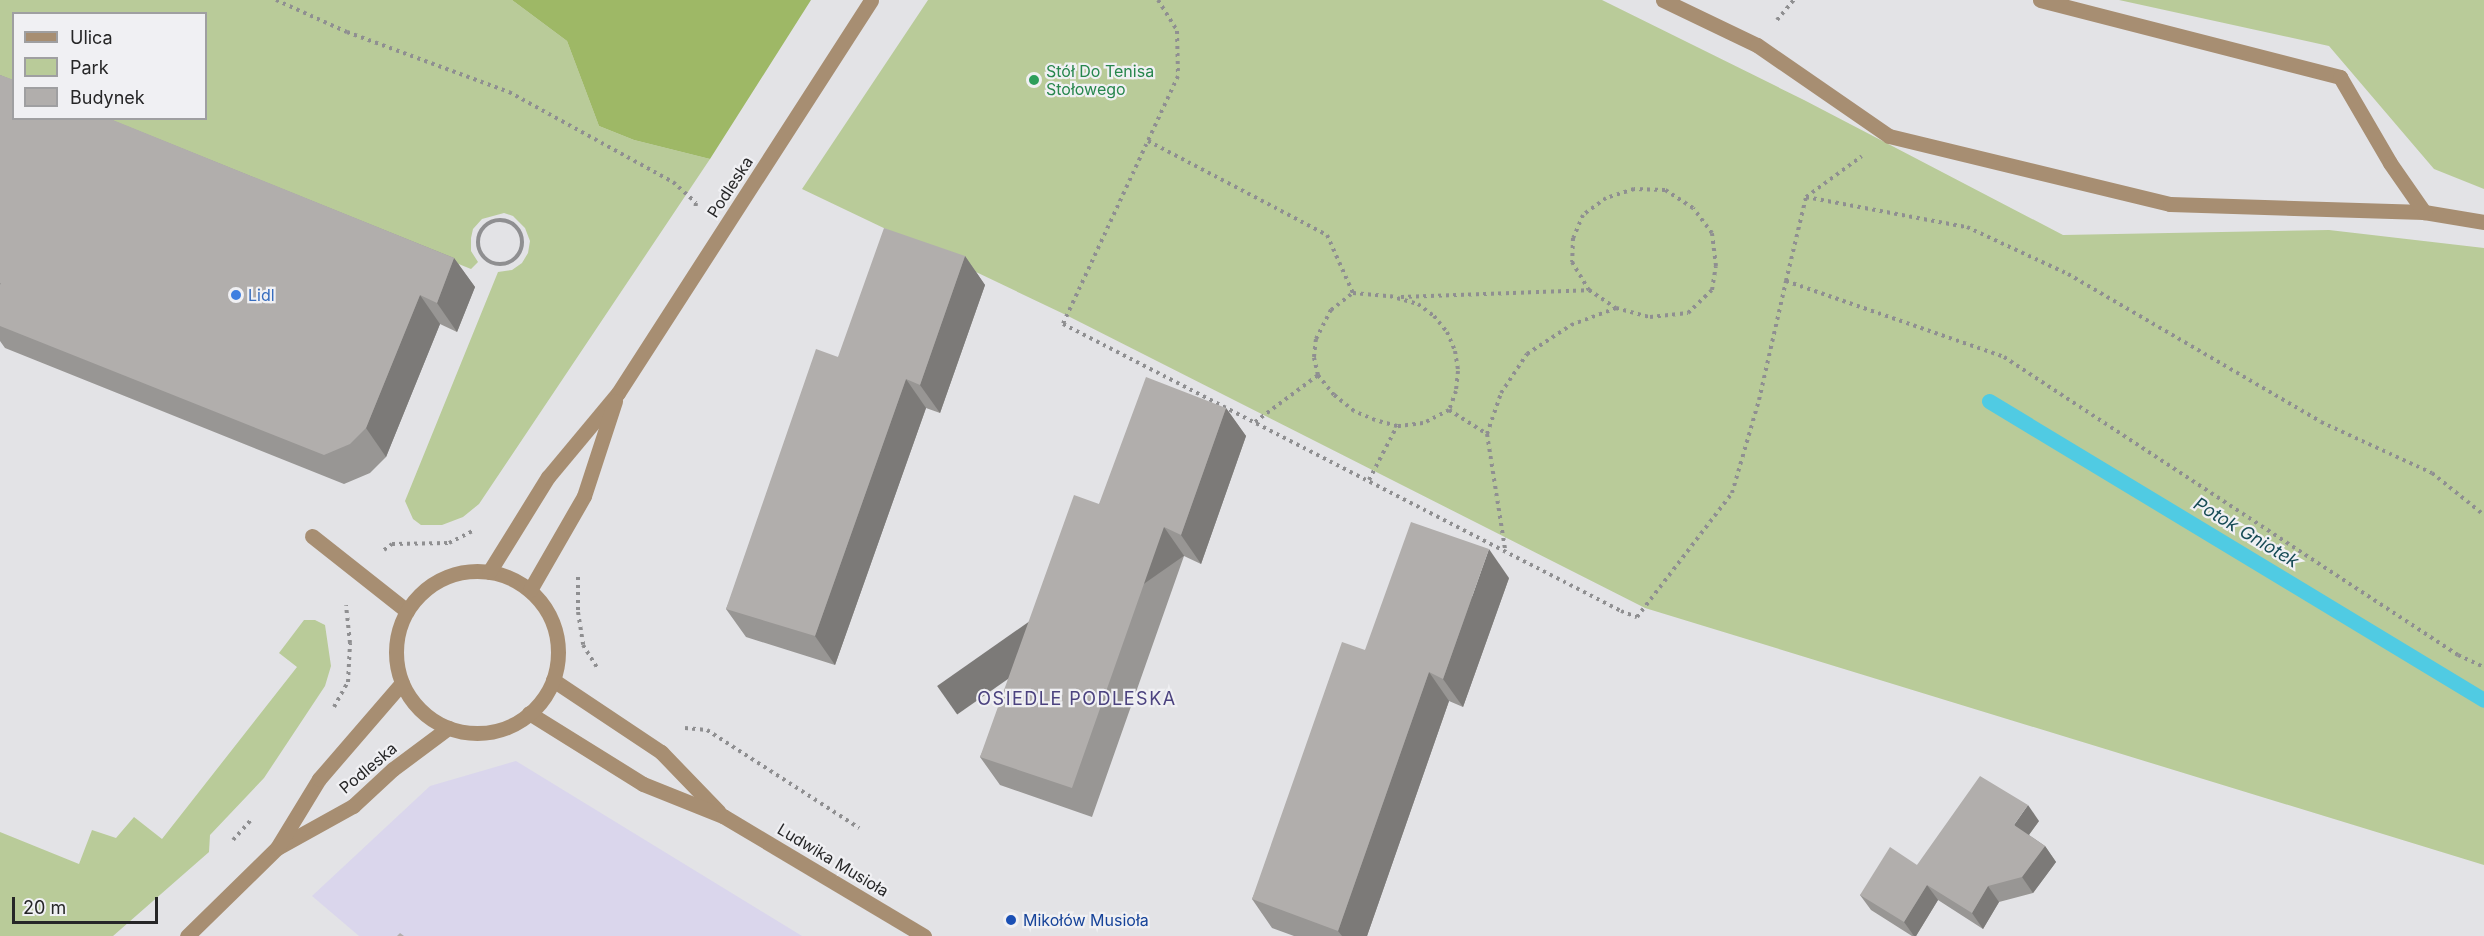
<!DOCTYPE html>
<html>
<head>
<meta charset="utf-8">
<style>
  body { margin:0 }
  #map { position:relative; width:2484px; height:936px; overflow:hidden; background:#e3e3e6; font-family:Inter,sans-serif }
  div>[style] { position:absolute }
  .commercial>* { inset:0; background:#dad6ec }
  .green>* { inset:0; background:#b9cb99 }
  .forest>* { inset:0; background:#9eb866 }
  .stream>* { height:15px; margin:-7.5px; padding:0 7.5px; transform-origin:7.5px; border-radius:7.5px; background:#50cbe3 }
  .path>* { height:4px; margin-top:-2px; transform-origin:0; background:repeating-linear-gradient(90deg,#8f8f91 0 3px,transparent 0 7.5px) }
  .path>.ring { margin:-2px; padding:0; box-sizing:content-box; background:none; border:4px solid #8f8f91; border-radius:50% }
  .service>* { height:15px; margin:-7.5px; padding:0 7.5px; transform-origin:7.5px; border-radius:7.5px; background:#a78e72 }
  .minor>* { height:15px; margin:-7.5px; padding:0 7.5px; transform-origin:7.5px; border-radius:7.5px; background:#a78e72 }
  .tertiary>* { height:15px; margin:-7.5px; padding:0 7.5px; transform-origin:7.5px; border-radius:7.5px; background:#a78e72 }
  .tertiary>.ring { margin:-7.5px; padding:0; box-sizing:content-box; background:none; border:15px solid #a78e72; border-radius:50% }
  .wall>* { inset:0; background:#989694 }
  .shaded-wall>* { inset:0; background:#7c7a78; transform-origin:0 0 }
  .building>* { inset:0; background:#b1aeac }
  .dots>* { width:16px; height:16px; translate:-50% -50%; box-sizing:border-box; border:3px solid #f0f0f3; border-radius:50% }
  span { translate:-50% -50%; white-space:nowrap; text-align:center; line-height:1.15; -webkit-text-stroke:4.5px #f0f0f3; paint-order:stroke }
  .leisure-label { font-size:16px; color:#27864d }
  .left { translate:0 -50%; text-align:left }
  .street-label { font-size:16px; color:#262627 }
  .shop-label { font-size:16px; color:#366cbe }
  .transit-label { font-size:16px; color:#164399 }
  .water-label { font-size:18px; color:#174c56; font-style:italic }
  .neighbourhood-label { font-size:18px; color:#4b427f; letter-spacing:1.5px }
  .legend { position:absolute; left:12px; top:12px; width:195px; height:108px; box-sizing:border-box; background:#f0f0f3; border:2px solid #9f9fa1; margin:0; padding:8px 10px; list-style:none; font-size:18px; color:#262627 }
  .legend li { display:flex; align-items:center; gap:12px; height:30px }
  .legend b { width:30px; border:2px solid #9f9fa1 }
  .scale { position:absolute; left:12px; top:897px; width:146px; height:27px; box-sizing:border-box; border:3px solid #262627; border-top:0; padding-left:8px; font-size:18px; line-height:21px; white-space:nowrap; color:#262627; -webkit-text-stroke:4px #f0f0f3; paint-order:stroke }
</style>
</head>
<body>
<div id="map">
  <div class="commercial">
    <div style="clip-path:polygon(516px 761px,802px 936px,359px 936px,312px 896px,430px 786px)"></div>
  </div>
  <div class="green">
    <div style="clip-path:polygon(0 0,512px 0,567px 41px,599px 126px,634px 140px,710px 159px,479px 504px,463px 517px,442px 525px,421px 525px,413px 519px,405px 501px,498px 272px,512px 270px,522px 263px,528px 253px,530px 241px,525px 228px,513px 216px,504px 213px,482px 219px,473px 229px,471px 238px,471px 251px,478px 262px,471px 269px,99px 119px,206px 118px,206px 14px,14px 14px,13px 84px,0 79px)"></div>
    <div style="clip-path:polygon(928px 0,1602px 0,1804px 100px,2063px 235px,2329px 230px,2484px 248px,2484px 865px,1645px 608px,1066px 315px,802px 189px)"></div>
    <div style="clip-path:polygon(2119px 0,2484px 0,2484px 189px,2434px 169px,2329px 46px)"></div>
    <div style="clip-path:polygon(304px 620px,315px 620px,325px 625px,331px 666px,325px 686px,264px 778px,210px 835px,209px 852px,113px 936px,0 936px,0 832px,79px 864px,92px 830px,116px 838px,134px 817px,162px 839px,297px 667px,279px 653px)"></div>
  </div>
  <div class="forest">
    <div style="clip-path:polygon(512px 0,811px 0,710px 159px,634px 140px,599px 126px,567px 41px)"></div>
  </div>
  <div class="stream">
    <div style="left:1989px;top:401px;width:578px;rotate:31.13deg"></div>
  </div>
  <div class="path">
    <div style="left:276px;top:0;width:78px;rotate:24.3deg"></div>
    <div style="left:347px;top:32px;width:173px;rotate:20.3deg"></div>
    <div style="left:509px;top:92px;width:187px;rotate:28.8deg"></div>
    <div style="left:673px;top:182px;width:31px;rotate:42deg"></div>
    <div style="left:696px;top:203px;width:7px;rotate:98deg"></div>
    <div style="left:1158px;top:0;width:36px;rotate:58deg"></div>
    <div style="left:1177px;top:31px;width:45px;rotate:88.7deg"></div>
    <div style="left:1178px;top:76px;width:273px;rotate:114.9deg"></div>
    <div style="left:1063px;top:324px;width:627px;rotate:27.22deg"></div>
    <div style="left:1621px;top:611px;width:17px;rotate:21deg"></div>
    <div style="left:1637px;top:617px;width:156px;rotate:-52.5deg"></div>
    <div style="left:1732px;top:493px;width:97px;rotate:-73.8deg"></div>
    <div style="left:1759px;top:400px;width:122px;rotate:-77.2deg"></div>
    <div style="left:1786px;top:281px;width:231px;rotate:19.2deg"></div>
    <div style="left:2004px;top:357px;width:543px;rotate:33.28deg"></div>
    <div style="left:2458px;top:655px;width:29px;rotate:25deg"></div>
    <div style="left:1777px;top:20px;width:26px;rotate:-50deg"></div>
    <div style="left:1148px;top:141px;width:202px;rotate:27.7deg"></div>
    <div style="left:1327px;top:235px;width:64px;rotate:65.9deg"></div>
    <div style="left:1806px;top:197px;width:164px;rotate:10.6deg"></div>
    <div style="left:1967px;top:227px;width:111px;rotate:25deg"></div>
    <div style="left:2068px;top:274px;width:293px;rotate:30.3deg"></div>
    <div style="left:2321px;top:422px;width:122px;rotate:24.7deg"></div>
    <div style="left:2432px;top:473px;width:67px;rotate:38.9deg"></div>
    <div class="ring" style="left:478px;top:220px;width:40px;height:40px"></div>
    <div style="left:1786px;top:281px;width:86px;rotate:-76.6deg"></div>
    <div style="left:1806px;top:197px;width:69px;rotate:-36.2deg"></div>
    <div style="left:1401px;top:297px;width:187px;rotate:-2.1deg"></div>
    <div style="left:1449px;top:410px;width:29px;rotate:153deg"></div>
    <div style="left:1423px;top:423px;width:26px;rotate:173deg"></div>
    <div style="left:1397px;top:426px;width:23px;rotate:-165deg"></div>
    <div style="left:1375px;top:420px;width:23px;rotate:-157deg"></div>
    <div style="left:1354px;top:411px;width:26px;rotate:-141deg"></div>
    <div style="left:1334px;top:395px;width:26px;rotate:-129deg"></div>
    <div style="left:1318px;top:375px;width:18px;rotate:-103deg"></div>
    <div style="left:1314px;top:357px;width:18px;rotate:-84deg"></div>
    <div style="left:1316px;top:339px;width:33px;rotate:-63deg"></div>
    <div style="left:1331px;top:310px;width:28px;rotate:-38deg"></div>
    <div style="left:1353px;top:293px;width:37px;rotate:5deg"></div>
    <div style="left:1390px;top:296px;width:29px;rotate:16deg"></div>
    <div style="left:1418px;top:304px;width:20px;rotate:37deg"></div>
    <div style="left:1434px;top:316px;width:21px;rotate:51deg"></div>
    <div style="left:1447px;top:332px;width:21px;rotate:67deg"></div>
    <div style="left:1455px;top:351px;width:20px;rotate:81deg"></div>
    <div style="left:1458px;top:371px;width:20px;rotate:96deg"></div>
    <div style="left:1456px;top:391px;width:20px;rotate:110deg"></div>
    <div style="left:1449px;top:410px;width:45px;rotate:32.3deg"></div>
    <div style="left:1487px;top:434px;width:116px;rotate:81.1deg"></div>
    <div style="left:1255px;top:422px;width:79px;rotate:-36.7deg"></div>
    <div style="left:1487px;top:434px;width:43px;rotate:-71.1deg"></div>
    <div style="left:1501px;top:393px;width:47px;rotate:-56.3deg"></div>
    <div style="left:1527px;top:354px;width:53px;rotate:-33.4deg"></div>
    <div style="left:1571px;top:325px;width:48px;rotate:-20.7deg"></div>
    <div style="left:1616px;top:308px;width:35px;rotate:15deg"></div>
    <div style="left:1650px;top:317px;width:38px;rotate:-6deg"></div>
    <div style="left:1688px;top:313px;width:33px;rotate:-44deg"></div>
    <div style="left:1712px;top:290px;width:24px;rotate:-81deg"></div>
    <div style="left:1716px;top:266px;width:33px;rotate:-97deg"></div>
    <div style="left:1712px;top:233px;width:31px;rotate:-127deg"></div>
    <div style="left:1693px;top:208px;width:33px;rotate:-147deg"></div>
    <div style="left:1665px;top:190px;width:31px;rotate:-178deg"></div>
    <div style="left:1634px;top:189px;width:29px;rotate:162deg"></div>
    <div style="left:1606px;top:198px;width:29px;rotate:144deg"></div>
    <div style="left:1583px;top:215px;width:25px;rotate:113deg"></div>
    <div style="left:1573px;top:238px;width:24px;rotate:92deg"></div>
    <div style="left:1572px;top:262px;width:33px;rotate:59deg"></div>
    <div style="left:1589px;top:290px;width:32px;rotate:34deg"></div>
    <div style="left:1369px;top:480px;width:61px;rotate:-62.6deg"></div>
    <div style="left:384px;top:550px;width:10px;rotate:-37deg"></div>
    <div style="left:392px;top:544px;width:57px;rotate:-1deg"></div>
    <div style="left:449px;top:543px;width:27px;rotate:-27deg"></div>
    <div style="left:578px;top:577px;width:35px;rotate:90deg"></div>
    <div style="left:578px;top:612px;width:33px;rotate:81deg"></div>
    <div style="left:583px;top:645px;width:26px;rotate:58deg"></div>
    <div style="left:334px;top:707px;width:29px;rotate:-61deg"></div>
    <div style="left:348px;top:682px;width:39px;rotate:-87deg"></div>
    <div style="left:350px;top:643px;width:38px;rotate:-96deg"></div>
    <div style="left:685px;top:728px;width:22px;rotate:5deg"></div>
    <div style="left:707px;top:730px;width:181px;rotate:32.8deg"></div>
    <div style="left:233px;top:840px;width:28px;rotate:-48deg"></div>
  </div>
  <div class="service">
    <div style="left:1663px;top:0;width:104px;rotate:25.6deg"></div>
    <div style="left:1757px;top:45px;width:160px;rotate:34.6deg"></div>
    <div style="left:1889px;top:136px;width:289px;rotate:13.6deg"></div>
    <div style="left:2170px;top:204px;width:254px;rotate:1.8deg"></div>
    <div style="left:2424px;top:212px;width:61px;rotate:9.5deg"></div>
    <div style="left:2040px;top:0;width:310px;rotate:14.4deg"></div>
    <div style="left:2340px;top:77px;width:99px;rotate:59.8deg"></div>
    <div style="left:2390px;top:163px;width:60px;rotate:55.2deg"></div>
    <div style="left:312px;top:536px;width:121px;rotate:38.3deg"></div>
  </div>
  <div class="minor">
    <div style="left:553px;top:680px;width:130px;rotate:33.7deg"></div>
    <div style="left:661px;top:752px;width:83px;rotate:46deg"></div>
    <div style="left:529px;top:713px;width:134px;rotate:31.9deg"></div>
    <div style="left:643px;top:784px;width:86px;rotate:21.8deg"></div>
    <div style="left:723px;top:816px;width:234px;rotate:30.8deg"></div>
  </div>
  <div class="tertiary">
    <div class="ring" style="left:396px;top:571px;width:147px;height:147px"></div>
    <div style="left:489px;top:572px;width:112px;rotate:-58.2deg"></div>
    <div style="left:548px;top:477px;width:109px;rotate:-50.2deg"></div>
    <div style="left:618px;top:393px;width:467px;rotate:-57.2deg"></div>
    <div style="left:530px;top:590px;width:108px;rotate:-60.1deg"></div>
    <div style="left:584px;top:496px;width:100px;rotate:-71.9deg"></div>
    <div style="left:279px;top:847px;width:85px;rotate:-29deg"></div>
    <div style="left:353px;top:806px;width:54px;rotate:-42.8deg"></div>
    <div style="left:393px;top:769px;width:69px;rotate:-36.7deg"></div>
    <div style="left:187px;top:936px;width:126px;rotate:-44.4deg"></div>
    <div style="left:277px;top:848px;width:81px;rotate:-58.7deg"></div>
    <div style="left:319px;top:779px;width:127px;rotate:-49.2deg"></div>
  </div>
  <div class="wall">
    <div style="clip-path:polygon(0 75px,454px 258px,475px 287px,457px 332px,440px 324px,386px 457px,370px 473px,344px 484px,5px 348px,0 341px)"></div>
    <div style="clip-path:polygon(965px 256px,985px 285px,940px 413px,926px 408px,835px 665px,746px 637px,726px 609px,838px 357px)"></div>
    <div style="clip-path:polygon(1226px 408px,1246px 436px,1201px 564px,1184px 556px,1092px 817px,1000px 785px,980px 757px,1099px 504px)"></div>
    <div style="clip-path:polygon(1509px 578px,1463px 707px,1449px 701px,1367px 936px,1294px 936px,1272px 928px,1252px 899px,1365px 650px)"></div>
    <div style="clip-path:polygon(2039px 821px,2029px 835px,2045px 846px,2056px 862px,2033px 893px,1999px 902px,1983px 929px,1938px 900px,1916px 936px,1912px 936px,1871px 910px,1860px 895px,1917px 865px)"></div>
  </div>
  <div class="shaded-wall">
    <div style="clip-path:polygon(965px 256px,985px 285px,940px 413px,920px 385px)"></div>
    <div style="clip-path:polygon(454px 258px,475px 287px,457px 332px,437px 303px)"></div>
    <div style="clip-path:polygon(420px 295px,440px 324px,386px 457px,366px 428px)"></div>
    <div style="clip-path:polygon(906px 379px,926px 408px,835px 665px,815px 636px)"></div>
    <div style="clip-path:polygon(1226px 408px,1246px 436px,1201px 564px,1181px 535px)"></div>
    <div style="left:1164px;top:527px;width:35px;height:277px;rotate:55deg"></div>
    <div style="clip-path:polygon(1489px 549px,1509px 578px,1463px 707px,1443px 679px)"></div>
    <div style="clip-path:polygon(1429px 672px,1449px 701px,1367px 936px,1342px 936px,1338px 931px)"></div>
    <div style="clip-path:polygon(2028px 805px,2039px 821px,2025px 840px,2014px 825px)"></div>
    <div style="clip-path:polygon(2045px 846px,2056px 862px,2033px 893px,2022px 877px)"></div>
    <div style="clip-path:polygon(1927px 885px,1938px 900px,1916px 936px,1914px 936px,1904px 922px)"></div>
    <div style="clip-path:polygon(1988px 886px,1999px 902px,1983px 929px,1972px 913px)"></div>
  </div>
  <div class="building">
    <div style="clip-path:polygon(0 75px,14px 80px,14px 118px,108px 118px,454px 258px,437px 303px,420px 295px,366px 428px,350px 444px,324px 455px,0 326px,0 285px,1px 283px,0 283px)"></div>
    <div style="clip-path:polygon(884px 228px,965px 256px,920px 385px,906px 379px,815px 636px,726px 609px,816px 349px,838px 357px)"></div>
    <div style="clip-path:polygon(1146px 377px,1226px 408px,1181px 535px,1164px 527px,1072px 788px,980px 757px,1074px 495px,1099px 504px)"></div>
    <div style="clip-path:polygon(1411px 522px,1489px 549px,1443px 679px,1429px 672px,1338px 931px,1252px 899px,1342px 642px,1365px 650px)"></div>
    <div style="clip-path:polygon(1980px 776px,2028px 805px,2014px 825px,2045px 846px,2022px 877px,1988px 886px,1972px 913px,1927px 885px,1904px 922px,1860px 895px,1890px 847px,1917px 865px)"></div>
    <div style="clip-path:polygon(400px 933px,404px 936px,397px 936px)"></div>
  </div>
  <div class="dots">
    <div style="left:1034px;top:80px;background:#2e9e5b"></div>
    <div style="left:236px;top:295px;background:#3f7fe0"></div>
    <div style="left:1011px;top:920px;background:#1a4fb4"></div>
  </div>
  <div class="leisure-label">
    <span class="left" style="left:1046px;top:80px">Stół Do Tenisa<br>Stołowego</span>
  </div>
  <div class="street-label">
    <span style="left:730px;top:187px;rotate:-57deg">Podleska</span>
    <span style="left:368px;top:768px;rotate:-40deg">Podleska</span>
    <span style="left:833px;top:860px;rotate:31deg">Ludwika Musioła</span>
  </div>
  <div class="shop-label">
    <span class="left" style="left:248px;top:295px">Lidl</span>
  </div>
  <div class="transit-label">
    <span class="left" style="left:1023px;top:920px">Mikołów Musioła</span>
  </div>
  <div class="water-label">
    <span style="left:2246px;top:533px;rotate:31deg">Potok Gniotek</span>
  </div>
  <div class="neighbourhood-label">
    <span style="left:1077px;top:699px">OSIEDLE PODLESKA</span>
  </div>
  <ul class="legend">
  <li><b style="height:8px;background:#a78e72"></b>Ulica</li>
  <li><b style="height:16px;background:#b9cb99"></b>Park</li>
  <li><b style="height:16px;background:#b1aeac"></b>Budynek</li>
  </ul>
  <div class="scale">20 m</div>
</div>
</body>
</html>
